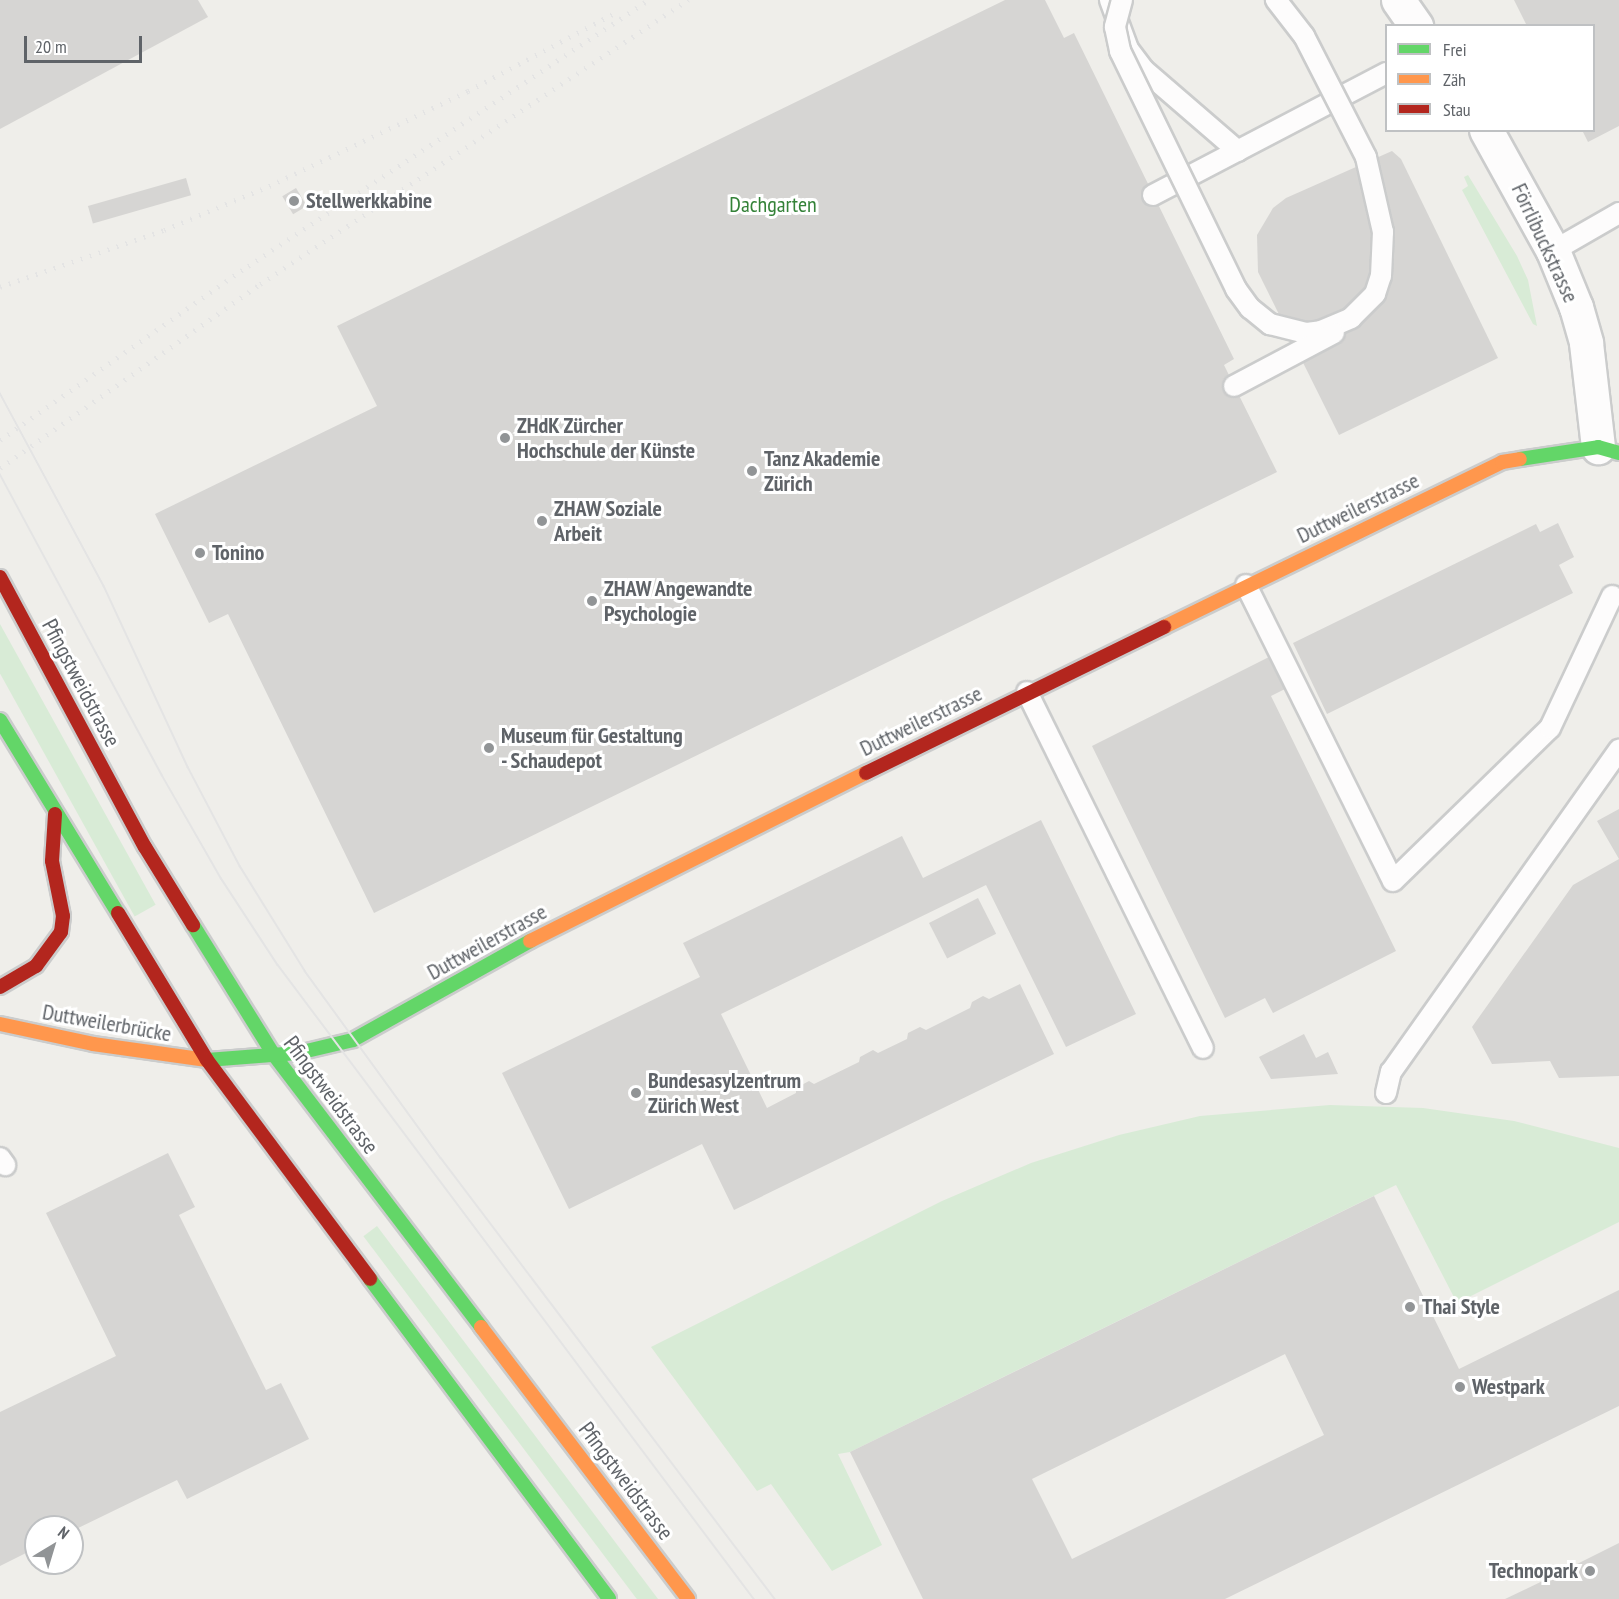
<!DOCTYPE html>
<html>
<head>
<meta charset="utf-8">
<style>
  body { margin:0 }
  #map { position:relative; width:1619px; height:1599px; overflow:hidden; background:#efeeea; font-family:"PT Sans Narrow",sans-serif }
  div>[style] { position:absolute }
  .green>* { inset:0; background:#d8ebd6; transform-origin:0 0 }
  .building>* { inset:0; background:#d6d5d3; transform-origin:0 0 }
  .roads { filter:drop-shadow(2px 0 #cbcccc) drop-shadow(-2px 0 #cbcccc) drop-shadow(0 2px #cbcccc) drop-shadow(0 -2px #cbcccc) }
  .lane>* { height:20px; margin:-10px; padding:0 10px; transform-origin:10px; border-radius:10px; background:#fdfcfc }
  .street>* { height:33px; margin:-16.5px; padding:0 16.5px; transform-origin:16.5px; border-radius:16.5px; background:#fdfcfc }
  .fast>* { height:14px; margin:-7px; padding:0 7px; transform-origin:7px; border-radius:7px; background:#63d668 }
  .slow>* { height:14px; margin:-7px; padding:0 7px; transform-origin:7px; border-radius:7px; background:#ff974d }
  .jam>* { height:14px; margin:-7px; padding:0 7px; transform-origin:7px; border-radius:7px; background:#b3261e }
  .tram>* { height:1.5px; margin:-0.75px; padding:0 0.75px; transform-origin:0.75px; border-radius:0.75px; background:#e4e4e4 }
  .rail>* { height:4.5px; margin-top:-2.25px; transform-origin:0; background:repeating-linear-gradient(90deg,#e4e4e4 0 1.5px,transparent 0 9.5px) }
  .bridges { filter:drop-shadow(2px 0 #cbcccc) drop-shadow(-2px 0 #cbcccc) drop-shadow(0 2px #cbcccc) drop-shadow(0 -2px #cbcccc) }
  .lane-bridge>* { height:20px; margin:-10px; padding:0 10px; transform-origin:10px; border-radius:10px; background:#fdfcfc }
  .dots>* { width:16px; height:16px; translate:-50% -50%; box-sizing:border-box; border:3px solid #fff; border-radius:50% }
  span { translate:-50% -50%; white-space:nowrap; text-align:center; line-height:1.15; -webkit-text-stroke:6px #fff; paint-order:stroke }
  .poi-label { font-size:22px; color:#5f6368; font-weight:700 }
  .left { translate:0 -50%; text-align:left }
  .right { translate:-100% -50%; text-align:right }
  .park-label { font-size:22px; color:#348238 }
  .street-label { font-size:22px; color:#5f6368 }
  .legend { position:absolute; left:1385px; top:24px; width:210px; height:108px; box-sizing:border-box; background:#fff; border:2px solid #bfc1c3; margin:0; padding:8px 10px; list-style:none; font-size:18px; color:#5f6368 }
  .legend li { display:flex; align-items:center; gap:12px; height:30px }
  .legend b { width:30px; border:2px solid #bfc1c3 }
  .north { position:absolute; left:24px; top:1515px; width:60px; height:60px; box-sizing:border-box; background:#fff; border:2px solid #bfc1c3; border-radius:50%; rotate:38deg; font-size:16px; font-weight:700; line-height:24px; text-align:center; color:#5f6368 }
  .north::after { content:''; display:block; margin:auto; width:21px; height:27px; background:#919496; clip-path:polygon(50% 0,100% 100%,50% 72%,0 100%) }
  .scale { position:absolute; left:24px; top:36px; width:118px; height:27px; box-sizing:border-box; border:3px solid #5f6368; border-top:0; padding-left:8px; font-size:18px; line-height:21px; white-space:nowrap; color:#5f6368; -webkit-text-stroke:4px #fff; paint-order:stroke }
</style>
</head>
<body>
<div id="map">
  <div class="green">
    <div style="clip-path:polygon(1468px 175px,1517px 256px,1528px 280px,1537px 326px,1533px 324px,1462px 190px,1468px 186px,1464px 177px)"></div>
    <div style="left:0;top:624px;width:321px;height:24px;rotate:61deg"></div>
    <div style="clip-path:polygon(1330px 1105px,1423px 1108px,1514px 1121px,1619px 1148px,1619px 1222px,1457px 1303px,1396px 1185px,850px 1452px,838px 1454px,882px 1545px,832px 1571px,771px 1484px,757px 1491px,651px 1347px,942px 1201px,1031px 1163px,1119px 1135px,1200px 1116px)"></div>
    <div style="left:377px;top:1226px;width:467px;height:17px;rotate:53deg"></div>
  </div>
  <div class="building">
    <div style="clip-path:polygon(0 0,198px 0,208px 17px,0 129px)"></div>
    <div style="clip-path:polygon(1005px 0,1045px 0,1064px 38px,1074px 33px,1234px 359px,1224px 365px,1277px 472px,374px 913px,228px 614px,209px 623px,155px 514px,377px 406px,337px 326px)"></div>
    <div style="clip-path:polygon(1514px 0,1619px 0,1619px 126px,1588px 142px,1582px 130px,1594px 130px,1594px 26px,1527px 26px)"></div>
    <div style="clip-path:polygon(1392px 151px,1401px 159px,1498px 358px,1339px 435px,1258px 272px,1257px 235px,1273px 208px,1286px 198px)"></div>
    <div style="left:186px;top:178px;width:18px;height:102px;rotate:74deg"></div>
    <div style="left:296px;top:188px;width:21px;height:16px;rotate:59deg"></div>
    <div style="clip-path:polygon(1558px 523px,1574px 557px,1559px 565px,1573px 593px,1327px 714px,1293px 643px,1536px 524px,1540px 532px)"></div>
    <div style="clip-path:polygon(1269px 657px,1285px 689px,1271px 696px,1396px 951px,1273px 1013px,1265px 998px,1225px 1018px,1092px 746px)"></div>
    <div style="clip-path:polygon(1619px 809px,1619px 1076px,1559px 1078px,1550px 1061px,1492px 1064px,1472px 1027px,1573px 885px,1619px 859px,1597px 821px)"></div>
    <div style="clip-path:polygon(1041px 820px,1136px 1014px,1066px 1047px,986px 885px,721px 1014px,767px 1108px,796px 1093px,796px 1088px,809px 1081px,814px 1084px,859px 1062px,860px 1057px,873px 1050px,878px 1053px,907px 1039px,908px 1033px,920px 1027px,926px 1030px,970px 1008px,972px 1002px,983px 996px,989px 999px,1020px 984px,1054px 1054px,734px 1210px,702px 1144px,569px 1209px,502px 1073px,700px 977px,683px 943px,902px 836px,923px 878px)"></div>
    <div style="left:978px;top:898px;width:40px;height:55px;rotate:63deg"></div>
    <div style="clip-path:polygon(1304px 1034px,1316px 1058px,1328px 1052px,1338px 1074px,1271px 1079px,1259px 1057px)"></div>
    <div style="clip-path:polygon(168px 1153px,195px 1207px,179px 1215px,266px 1390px,281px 1383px,309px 1439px,187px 1499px,177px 1480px,72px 1531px,72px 1527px,36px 1527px,36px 1548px,0 1566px,0 1412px,116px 1356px,46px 1213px)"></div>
    <div style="clip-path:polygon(evenodd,1374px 1196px,1459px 1369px,1619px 1290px,1619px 1406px,1225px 1599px,923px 1599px,850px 1452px,1374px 1196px,1285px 1354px,1324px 1435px,1072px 1559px,1032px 1479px,1285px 1354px)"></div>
    <div style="clip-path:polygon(1619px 1543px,1619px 1599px,1505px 1599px,1555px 1575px)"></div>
  </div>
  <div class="roads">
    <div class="lane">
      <div style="left:1110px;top:0;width:52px;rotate:69.8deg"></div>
      <div style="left:1128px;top:49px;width:26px;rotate:53deg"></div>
      <div style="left:1144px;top:70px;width:124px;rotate:40.8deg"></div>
      <div style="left:1153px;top:195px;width:263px;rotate:-27.6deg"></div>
      <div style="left:1553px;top:251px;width:76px;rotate:-29.9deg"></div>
      <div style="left:1246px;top:585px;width:330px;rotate:63.6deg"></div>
      <div style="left:1393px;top:881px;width:219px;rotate:-44.3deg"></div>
      <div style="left:1550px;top:728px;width:146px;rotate:-64.8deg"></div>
      <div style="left:1027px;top:692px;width:397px;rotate:63.7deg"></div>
      <div style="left:1386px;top:1093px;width:22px;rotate:-77deg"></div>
      <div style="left:1391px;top:1072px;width:395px;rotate:-54.7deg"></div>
      <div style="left:0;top:1158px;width:9px;rotate:54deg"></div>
    </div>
    <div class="street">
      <div style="left:1398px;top:0;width:32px;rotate:55deg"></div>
      <div style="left:1486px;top:130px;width:138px;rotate:61deg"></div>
      <div style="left:1553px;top:251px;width:61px;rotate:67.7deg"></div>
      <div style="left:1576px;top:307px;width:37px;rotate:74deg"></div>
      <div style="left:1586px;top:343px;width:105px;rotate:83.4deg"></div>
    </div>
    <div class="fast">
      <div style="left:1520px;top:459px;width:79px;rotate:-8.7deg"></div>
      <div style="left:1598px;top:447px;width:22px;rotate:16deg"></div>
      <div style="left:0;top:720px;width:226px;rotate:58.6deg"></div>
      <div style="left:193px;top:925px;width:153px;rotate:58.1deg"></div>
      <div style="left:274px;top:1055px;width:342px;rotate:52.7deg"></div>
      <div style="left:207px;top:1060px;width:91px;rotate:-4.4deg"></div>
      <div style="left:298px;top:1053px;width:57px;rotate:-13.3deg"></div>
      <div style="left:353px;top:1040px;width:203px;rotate:-29.2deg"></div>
      <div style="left:370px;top:1279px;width:399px;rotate:53.2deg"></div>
    </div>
    <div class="slow">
      <div style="left:1164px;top:627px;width:376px;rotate:-26deg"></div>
      <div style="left:1502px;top:462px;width:18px;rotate:-9deg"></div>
      <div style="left:530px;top:941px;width:376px;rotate:-26.6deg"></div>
      <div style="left:0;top:1024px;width:95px;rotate:12.1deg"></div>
      <div style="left:93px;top:1044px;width:115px;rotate:8deg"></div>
      <div style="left:481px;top:1327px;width:342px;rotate:52.7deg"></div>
    </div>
    <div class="jam">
      <div style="left:0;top:577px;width:306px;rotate:61.8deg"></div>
      <div style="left:145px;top:847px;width:92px;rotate:58.4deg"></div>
      <div style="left:866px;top:773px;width:332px;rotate:-26.1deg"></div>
      <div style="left:118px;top:913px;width:172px;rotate:58.8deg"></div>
      <div style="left:207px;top:1060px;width:273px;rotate:53.3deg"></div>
      <div style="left:0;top:987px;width:42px;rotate:-30.3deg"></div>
      <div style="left:36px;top:966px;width:42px;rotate:-53.7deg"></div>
      <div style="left:61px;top:932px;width:16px;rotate:-83deg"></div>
      <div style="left:63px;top:916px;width:56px;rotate:-101.3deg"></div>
      <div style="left:52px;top:861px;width:47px;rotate:-86.3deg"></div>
    </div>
  </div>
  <div class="tram">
    <div style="left:0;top:393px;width:219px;rotate:61.7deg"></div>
    <div style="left:104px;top:586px;width:200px;rotate:65.1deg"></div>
    <div style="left:188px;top:767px;width:112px;rotate:62.3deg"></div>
    <div style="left:240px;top:866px;width:123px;rotate:58.2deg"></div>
    <div style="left:305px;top:971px;width:231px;rotate:54deg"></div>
    <div style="left:441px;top:1158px;width:553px;rotate:52.86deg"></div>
    <div style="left:0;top:474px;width:342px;rotate:61.7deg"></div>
    <div style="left:162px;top:775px;width:119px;rotate:60.2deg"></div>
    <div style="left:221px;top:878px;width:104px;rotate:56.8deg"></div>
    <div style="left:278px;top:965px;width:793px;rotate:53.1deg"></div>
  </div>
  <div class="rail">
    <div style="left:0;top:287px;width:174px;rotate:-19.2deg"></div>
    <div style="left:164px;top:230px;width:114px;rotate:-22.7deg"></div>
    <div style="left:269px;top:186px;width:221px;rotate:-25.5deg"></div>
    <div style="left:468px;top:91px;width:164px;rotate:-28deg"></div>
    <div style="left:0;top:440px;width:303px;rotate:-35.1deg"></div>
    <div style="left:248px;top:266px;width:480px;rotate:-33.6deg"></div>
    <div style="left:0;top:468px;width:319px;rotate:-35.3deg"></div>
    <div style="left:260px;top:284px;width:514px;rotate:-33.57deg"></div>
  </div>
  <div class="bridges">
    <div class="lane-bridge">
      <div style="left:1122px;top:0;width:28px;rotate:105deg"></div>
      <div style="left:1115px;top:27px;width:25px;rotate:78deg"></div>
      <div style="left:1120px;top:51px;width:265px;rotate:64deg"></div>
      <div style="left:1236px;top:289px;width:24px;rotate:54deg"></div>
      <div style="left:1250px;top:308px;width:26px;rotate:39deg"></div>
      <div style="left:1270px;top:324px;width:38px;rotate:14deg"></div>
      <div style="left:1307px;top:333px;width:14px;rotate:-8deg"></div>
      <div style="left:1321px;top:331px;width:33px;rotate:-23deg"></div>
      <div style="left:1351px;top:318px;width:34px;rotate:-45deg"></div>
      <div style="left:1375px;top:294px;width:19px;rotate:-72deg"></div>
      <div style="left:1381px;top:276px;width:44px;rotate:-87.4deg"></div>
      <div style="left:1383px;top:232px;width:77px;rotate:-102.8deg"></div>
      <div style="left:1366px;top:157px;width:136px;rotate:-117.1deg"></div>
      <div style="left:1304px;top:36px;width:46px;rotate:-127.9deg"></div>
      <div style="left:1234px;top:386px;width:113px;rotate:-27.9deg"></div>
    </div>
  </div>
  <div class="dots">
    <div style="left:294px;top:201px;background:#919496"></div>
    <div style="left:505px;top:438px;background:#919496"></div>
    <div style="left:752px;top:471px;background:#919496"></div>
    <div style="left:542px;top:521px;background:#919496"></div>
    <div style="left:200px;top:553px;background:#919496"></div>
    <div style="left:592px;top:601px;background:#919496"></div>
    <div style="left:489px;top:748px;background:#919496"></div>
    <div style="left:636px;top:1093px;background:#919496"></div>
    <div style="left:1410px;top:1307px;background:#919496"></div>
    <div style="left:1460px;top:1387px;background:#919496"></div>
    <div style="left:1590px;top:1571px;background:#919496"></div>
  </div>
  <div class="poi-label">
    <span class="left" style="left:306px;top:201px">Stellwerkkabine</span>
    <span class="left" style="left:517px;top:438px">ZHdK Zürcher<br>Hochschule der Künste</span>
    <span class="left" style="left:764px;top:471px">Tanz Akademie<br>Zürich</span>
    <span class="left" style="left:554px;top:521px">ZHAW Soziale<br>Arbeit</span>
    <span class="left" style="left:212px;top:553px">Tonino</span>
    <span class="left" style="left:604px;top:601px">ZHAW Angewandte<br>Psychologie</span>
    <span class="left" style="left:501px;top:748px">Museum für Gestaltung<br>- Schaudepot</span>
    <span class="left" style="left:648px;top:1093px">Bundesasylzentrum<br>Zürich West</span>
    <span class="left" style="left:1422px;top:1307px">Thai Style</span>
    <span class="left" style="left:1472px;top:1387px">Westpark</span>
    <span class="right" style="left:1578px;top:1571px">Technopark</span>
  </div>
  <div class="park-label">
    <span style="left:773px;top:205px">Dachgarten</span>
  </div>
  <div class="street-label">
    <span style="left:1545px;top:243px;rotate:65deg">Förrlibuckstrasse</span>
    <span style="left:1358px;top:508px;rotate:-26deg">Duttweilerstrasse</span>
    <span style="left:81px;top:683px;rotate:62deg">Pfingstweidstrasse</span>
    <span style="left:921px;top:721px;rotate:-26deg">Duttweilerstrasse</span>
    <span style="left:487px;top:942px;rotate:-29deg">Duttweilerstrasse</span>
    <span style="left:107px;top:1023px;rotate:10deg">Duttweilerbrücke</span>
    <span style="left:331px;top:1095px;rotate:53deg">Pfingstweidstrasse</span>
    <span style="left:626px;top:1481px;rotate:53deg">Pfingstweidstrasse</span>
  </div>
  <ul class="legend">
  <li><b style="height:8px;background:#63d668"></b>Frei</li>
  <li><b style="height:8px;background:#ff974d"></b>Zäh</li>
  <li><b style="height:8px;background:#b3261e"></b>Stau</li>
  </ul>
  <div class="north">N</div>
  <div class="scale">20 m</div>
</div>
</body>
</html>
